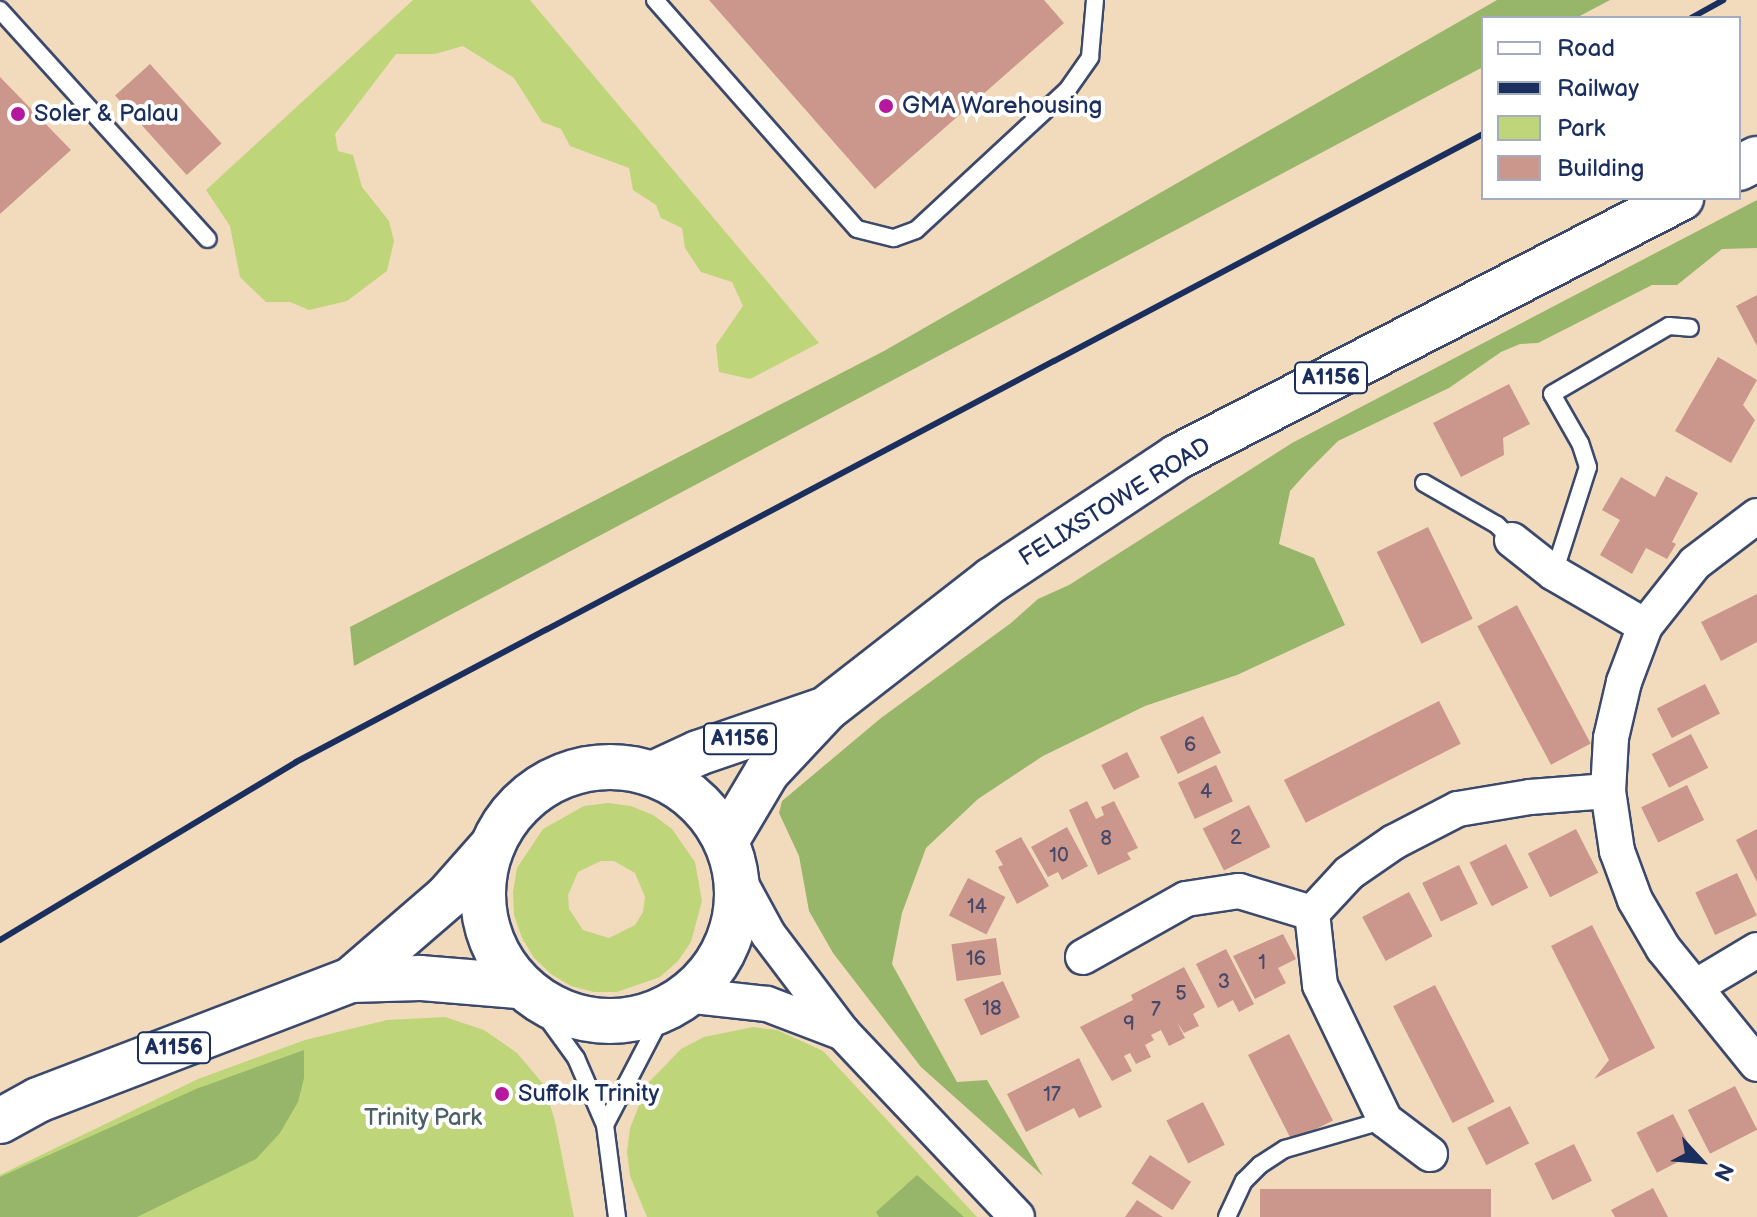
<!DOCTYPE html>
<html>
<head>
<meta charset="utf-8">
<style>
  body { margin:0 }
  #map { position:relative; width:1757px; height:1217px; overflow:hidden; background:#f2dbbd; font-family:"Balsamiq Sans",sans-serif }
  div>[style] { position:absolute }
  .green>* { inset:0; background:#bfd579 }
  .forest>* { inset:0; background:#97b669 }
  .building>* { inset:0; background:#cb968c; transform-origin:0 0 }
  .roads { filter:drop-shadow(2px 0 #3b496c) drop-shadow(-2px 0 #3b496c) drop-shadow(0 2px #3b496c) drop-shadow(0 -2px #3b496c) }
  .lane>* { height:16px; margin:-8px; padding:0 8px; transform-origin:8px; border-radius:8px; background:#fff }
  .street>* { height:34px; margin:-17px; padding:0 17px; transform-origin:17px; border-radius:17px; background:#fff }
  .primary>* { height:44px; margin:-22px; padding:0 22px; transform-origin:22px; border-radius:22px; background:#fff }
  .primary>.ring { margin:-22px; padding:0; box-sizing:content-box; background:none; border:44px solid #fff; border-radius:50% }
  .rail>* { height:6px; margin:-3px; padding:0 3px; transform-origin:3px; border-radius:3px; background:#1b2f5e }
  .dots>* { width:22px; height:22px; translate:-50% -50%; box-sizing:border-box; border:4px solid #fff; border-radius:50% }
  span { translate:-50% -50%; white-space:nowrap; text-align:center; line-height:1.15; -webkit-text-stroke:8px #fff; paint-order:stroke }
  .number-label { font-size:20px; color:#47496a }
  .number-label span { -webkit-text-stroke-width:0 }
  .shield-label span { padding:2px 6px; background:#fff; border:2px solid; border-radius:6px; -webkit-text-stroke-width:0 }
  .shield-label { font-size:22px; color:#1b2f5e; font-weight:700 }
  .poi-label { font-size:24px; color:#1b2f5e }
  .left { translate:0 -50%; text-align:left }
  .street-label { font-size:24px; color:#1b2f5e }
  .park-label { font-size:24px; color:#4c6166 }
  .legend { position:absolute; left:1481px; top:16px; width:260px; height:184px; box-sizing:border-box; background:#fff; border:2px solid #a4acbf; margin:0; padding:10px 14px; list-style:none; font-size:24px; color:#1b2f5e }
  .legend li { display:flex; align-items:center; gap:16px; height:40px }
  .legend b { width:40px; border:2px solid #a4acbf }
  .north { position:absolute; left:1661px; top:1121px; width:80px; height:80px; -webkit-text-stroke:6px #fff; paint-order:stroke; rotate:116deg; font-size:22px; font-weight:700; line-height:32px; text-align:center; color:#1b2f5e }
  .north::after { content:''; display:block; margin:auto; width:28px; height:36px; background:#1b2f5e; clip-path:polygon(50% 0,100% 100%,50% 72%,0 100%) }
</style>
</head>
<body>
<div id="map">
  <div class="green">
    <div style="clip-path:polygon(413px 0,530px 0,819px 343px,750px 379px,719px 372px,716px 345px,743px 306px,732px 282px,701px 272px,685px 248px,682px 228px,661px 218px,656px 205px,633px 190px,629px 168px,570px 146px,561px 129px,542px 122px,514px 78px,463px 46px,435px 54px,396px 54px,335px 134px,338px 151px,353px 155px,362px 187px,389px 221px,394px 241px,387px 271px,347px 301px,309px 310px,290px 302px,266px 302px,240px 277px,230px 226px,206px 190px)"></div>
    <div style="clip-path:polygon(evenodd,608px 803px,631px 806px,653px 815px,672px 829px,695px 862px,702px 901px,691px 942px,678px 961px,660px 977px,617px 992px,594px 992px,571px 986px,551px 974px,534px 958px,522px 938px,514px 915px,513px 892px,517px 868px,543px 829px,584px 806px,608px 803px,601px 861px,614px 861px,635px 873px,645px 897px,643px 912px,635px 925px,609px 938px,583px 930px,569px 909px,568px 895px,578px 872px,601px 861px)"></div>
    <div style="clip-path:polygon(445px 1017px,484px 1030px,517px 1053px,544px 1085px,555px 1121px,574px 1217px,0 1217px,0 1175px,198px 1079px,305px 1040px,387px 1020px)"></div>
    <div style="clip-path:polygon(753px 1027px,777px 1030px,823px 1051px,977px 1217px,647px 1217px,630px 1176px,627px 1152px,630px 1128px,648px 1083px,681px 1049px,704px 1037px)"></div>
  </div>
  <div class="forest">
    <div style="clip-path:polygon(1497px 0,1610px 0,1576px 18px,1483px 18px,1483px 67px,354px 666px,350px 627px,884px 351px)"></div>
    <div style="clip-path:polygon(1757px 200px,1757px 248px,1722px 249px,1677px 285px,1652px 285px,1538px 343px,1520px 344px,1501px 352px,1449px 388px,1338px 441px,1308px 471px,1290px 491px,1279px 544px,1314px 558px,1345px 625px,1237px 675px,1145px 706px,1043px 756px,978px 799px,926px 848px,902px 913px,892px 964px,957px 1082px,987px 1080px,1043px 1176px,921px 1067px,833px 953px,809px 911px,799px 856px,779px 813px,782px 801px,881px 718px,1011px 623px,1038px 599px,1069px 585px,1292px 443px)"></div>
    <div style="clip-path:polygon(304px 1050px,304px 1078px,298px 1102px,280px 1133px,256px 1159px,137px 1217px,0 1217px,0 1177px,196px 1089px)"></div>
    <div style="clip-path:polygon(917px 1175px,964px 1217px,879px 1217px,876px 1212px)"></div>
  </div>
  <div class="building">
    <div style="clip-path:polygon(709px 0,1044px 0,1064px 23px,875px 189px)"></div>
    <div style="left:150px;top:64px;width:107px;height:47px;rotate:48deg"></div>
    <div style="clip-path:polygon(0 77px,71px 150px,0 214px)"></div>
    <div style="clip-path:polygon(1757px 295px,1757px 346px,1736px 306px)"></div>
    <div style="clip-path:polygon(1718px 357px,1757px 380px,1743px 405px,1755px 420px,1731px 463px,1675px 431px)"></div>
    <div style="clip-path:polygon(1509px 384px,1530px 424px,1503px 438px,1504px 455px,1461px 477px,1433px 423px)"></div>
    <div style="clip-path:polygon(1666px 476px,1698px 493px,1672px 542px,1676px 544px,1667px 559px,1646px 548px,1632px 574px,1600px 555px,1620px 520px,1602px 510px,1621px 477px,1655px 497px)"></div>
    <div style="left:1428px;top:527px;width:102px;height:57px;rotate:64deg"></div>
    <div style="clip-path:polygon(1757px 594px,1757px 642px,1721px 661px,1701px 622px)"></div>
    <div style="left:1517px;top:605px;width:157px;height:45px;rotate:62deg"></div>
    <div style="left:1705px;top:684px;width:33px;height:54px;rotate:63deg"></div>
    <div style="left:1439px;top:701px;width:48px;height:174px;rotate:63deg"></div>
    <div style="left:1203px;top:716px;width:41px;height:48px;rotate:64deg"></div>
    <div style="left:1691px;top:734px;width:38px;height:44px;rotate:63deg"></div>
    <div style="left:1127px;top:752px;width:28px;height:29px;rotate:63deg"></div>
    <div style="left:1216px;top:765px;width:40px;height:42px;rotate:65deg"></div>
    <div style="left:1687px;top:785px;width:39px;height:51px;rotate:64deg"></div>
    <div style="clip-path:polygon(1087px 801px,1096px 819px,1104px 815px,1101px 807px,1114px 801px,1138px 848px,1127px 853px,1131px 859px,1098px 875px,1069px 810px)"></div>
    <div style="left:1249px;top:805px;width:47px;height:52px;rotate:63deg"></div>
    <div style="clip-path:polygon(1067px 827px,1088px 866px,1062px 880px,1058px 872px,1048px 877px,1031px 847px)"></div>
    <div style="left:1576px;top:829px;width:49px;height:54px;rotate:63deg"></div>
    <div style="clip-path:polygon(1757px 829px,1757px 882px,1736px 840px)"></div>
    <div style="clip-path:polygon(1021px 837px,1049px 886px,1017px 904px,998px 867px,1003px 865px,995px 851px)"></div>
    <div style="left:1506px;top:844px;width:49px;height:41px;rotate:63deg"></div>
    <div style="left:1459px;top:865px;width:43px;height:41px;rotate:64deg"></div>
    <div style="left:1737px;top:873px;width:47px;height:46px;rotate:65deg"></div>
    <div style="left:968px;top:878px;width:42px;height:42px;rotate:27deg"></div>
    <div style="left:1409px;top:892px;width:50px;height:53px;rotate:62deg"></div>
    <div style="clip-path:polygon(1592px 925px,1655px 1048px,1594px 1079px,1609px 1060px,1551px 946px)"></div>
    <div style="clip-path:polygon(1283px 934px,1296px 959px,1278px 968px,1286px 983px,1255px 999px,1233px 956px)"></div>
    <div style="left:996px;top:938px;width:37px;height:45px;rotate:82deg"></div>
    <div style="clip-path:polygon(1226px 949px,1254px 1004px,1239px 1012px,1233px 1000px,1218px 1008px,1196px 964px)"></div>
    <div style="clip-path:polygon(1184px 967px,1205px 1007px,1193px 1014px,1199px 1026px,1184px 1033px,1177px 1022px,1185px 1038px,1169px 1046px,1161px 1030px,1151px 1035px,1154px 1040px,1145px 1045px,1151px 1057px,1136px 1064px,1130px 1053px,1124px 1056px,1132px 1071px,1112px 1081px,1080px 1027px,1133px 1000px,1131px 995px)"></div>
    <div style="left:1003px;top:981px;width:40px;height:43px;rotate:65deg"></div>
    <div style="left:1435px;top:985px;width:131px;height:47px;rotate:63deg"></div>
    <div style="left:1289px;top:1034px;width:97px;height:46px;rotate:63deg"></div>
    <div style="clip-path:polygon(1079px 1058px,1102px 1107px,1079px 1118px,1074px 1108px,1026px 1132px,1007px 1094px)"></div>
    <div style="left:1735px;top:1086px;width:49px;height:53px;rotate:63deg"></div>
    <div style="left:1203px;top:1102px;width:48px;height:41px;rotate:63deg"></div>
    <div style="left:1510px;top:1106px;width:42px;height:48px;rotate:63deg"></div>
    <div style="left:1673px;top:1114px;width:45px;height:41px;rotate:63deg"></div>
    <div style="left:1574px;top:1144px;width:41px;height:44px;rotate:64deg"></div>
    <div style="left:1150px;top:1155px;width:49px;height:34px;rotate:33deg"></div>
    <div style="clip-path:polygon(1653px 1188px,1668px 1217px,1615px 1217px,1611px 1210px)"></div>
    <div style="left:1260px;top:1189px;width:231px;height:28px"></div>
    <div style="clip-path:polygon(1137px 1200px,1163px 1217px,1125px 1217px)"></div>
  </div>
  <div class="roads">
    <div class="lane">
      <div style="left:655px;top:0;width:305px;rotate:48.6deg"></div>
      <div style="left:857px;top:229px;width:38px;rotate:14deg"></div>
      <div style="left:894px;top:238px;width:23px;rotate:-20deg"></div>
      <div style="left:916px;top:230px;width:207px;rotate:-42.8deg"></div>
      <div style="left:1068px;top:89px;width:39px;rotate:-55deg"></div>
      <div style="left:1090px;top:57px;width:57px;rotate:-85deg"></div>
      <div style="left:0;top:10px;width:309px;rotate:47.8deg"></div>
      <div style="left:1424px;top:483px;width:84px;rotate:29.9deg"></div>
      <div style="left:1497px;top:525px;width:21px;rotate:45deg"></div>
      <div style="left:1554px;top:573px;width:111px;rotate:-72.2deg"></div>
      <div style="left:1588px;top:467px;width:25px;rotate:-108deg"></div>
      <div style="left:1580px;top:443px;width:56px;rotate:-119.7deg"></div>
      <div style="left:1552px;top:394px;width:135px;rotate:-30.2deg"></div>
      <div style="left:1669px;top:326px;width:21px;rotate:5deg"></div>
      <div style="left:534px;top:1000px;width:72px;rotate:54.1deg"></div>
      <div style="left:576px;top:1058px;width:73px;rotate:66.6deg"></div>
      <div style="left:605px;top:1125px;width:134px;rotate:-62.5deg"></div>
      <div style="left:605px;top:1125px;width:93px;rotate:82.6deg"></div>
      <div style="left:1227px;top:1217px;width:40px;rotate:-65deg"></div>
      <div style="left:1244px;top:1181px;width:23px;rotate:-45deg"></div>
      <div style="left:1260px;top:1165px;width:30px;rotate:-33deg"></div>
      <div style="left:1285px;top:1149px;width:104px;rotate:-16.2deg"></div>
    </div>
    <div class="street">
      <div style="left:1757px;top:516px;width:78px;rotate:142.8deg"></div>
      <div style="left:1695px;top:563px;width:80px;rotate:128.4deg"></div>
      <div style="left:1645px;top:626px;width:60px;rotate:110.6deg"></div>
      <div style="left:1624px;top:682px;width:57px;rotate:103.1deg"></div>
      <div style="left:1611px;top:738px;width:53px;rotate:93.2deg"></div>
      <div style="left:1608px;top:791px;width:61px;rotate:81.5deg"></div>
      <div style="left:1617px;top:851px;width:52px;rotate:69.8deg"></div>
      <div style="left:1635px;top:900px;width:56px;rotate:59.7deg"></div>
      <div style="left:1663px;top:948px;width:149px;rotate:51deg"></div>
      <div style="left:1512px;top:540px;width:53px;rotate:38.2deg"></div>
      <div style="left:1554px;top:573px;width:105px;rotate:30.2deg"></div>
      <div style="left:736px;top:875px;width:67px;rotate:61.5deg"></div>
      <div style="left:768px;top:934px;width:124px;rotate:52.9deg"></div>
      <div style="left:843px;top:1033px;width:253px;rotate:46.6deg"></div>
      <div style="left:1083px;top:957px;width:118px;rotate:-29.4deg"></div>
      <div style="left:1186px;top:899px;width:54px;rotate:-8.6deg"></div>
      <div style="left:1239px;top:891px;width:76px;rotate:16.8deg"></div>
      <div style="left:1695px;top:987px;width:72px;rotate:-30.8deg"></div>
      <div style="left:685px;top:995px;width:82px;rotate:6.3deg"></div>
      <div style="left:767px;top:1004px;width:81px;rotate:20.9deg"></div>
      <div style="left:1430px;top:1154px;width:56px;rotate:-142.9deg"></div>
      <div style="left:1385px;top:1120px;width:150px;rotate:-115.7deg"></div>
      <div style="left:1320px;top:985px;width:72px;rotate:-96.3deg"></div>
      <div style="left:1312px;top:913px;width:54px;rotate:-47.2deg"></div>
      <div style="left:1349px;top:873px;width:55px;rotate:-34.6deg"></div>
      <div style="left:1394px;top:842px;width:72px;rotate:-27.3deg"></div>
      <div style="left:1458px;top:809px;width:73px;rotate:-9.5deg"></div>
      <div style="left:1530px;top:797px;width:78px;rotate:-4.4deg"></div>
    </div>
    <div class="primary">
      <div style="left:1739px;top:168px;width:20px;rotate:-27deg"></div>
      <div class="ring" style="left:483px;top:767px;width:210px;height:210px"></div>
      <div style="left:655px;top:773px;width:47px;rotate:-24.9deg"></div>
      <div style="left:698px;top:753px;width:130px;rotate:-18.9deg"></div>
      <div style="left:726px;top:841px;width:80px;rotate:-59.3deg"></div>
      <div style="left:767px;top:772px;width:86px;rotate:-46.9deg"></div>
      <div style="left:826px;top:709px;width:210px;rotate:-37.9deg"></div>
      <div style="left:992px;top:580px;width:222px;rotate:-33.6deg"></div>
      <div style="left:1177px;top:457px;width:567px;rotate:-27.2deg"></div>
      <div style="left:351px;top:980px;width:127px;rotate:-40.8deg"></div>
      <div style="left:447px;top:897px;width:69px;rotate:-48.5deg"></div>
      <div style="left:0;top:1121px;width:43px;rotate:-28.9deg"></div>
      <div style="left:38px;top:1100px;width:335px;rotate:-21deg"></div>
      <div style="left:351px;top:980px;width:69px;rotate:-1.7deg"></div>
      <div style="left:420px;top:978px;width:97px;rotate:4.7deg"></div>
    </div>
  </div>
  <div class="rail">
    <div style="left:1691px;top:18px;width:37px;rotate:-29deg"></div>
    <div style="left:0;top:940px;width:345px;rotate:-31deg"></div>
    <div style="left:296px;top:762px;width:1343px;rotate:-27.88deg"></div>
  </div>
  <div class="dots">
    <div style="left:886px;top:106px;background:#b5179e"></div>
    <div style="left:18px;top:114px;background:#b5179e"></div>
    <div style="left:502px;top:1094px;background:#b5179e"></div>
  </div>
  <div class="number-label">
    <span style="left:1190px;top:745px">6</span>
    <span style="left:1206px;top:792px">4</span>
    <span style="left:1236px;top:838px">2</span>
    <span style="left:1106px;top:839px">8</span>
    <span style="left:1059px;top:856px">10</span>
    <span style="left:977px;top:907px">14</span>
    <span style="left:976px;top:959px">16</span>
    <span style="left:1262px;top:963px">1</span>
    <span style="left:1224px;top:982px">3</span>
    <span style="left:1181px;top:994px">5</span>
    <span style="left:992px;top:1009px">18</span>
    <span style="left:1156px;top:1010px">7</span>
    <span style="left:1129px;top:1024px">9</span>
    <span style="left:1052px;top:1095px">17</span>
  </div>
  <div class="shield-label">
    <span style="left:1331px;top:378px">A1156</span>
    <span style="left:740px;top:739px">A1156</span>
    <span style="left:174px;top:1048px">A1156</span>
  </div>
  <div class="poi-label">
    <span class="left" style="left:902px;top:106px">GMA Warehousing</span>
    <span class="left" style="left:34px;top:114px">Soler &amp; Palau</span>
    <span class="left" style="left:518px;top:1094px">Suffolk Trinity</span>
  </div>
  <div class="street-label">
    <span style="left:1115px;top:502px;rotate:-32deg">FELIXSTOWE ROAD</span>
  </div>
  <div class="park-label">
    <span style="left:423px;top:1118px">Trinity Park</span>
  </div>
  <ul class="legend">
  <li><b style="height:10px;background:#fff"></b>Road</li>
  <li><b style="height:10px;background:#1b2f5e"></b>Railway</li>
  <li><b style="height:22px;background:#bfd579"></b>Park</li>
  <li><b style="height:22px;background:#cb968c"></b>Building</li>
  </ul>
  <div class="north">N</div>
</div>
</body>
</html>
